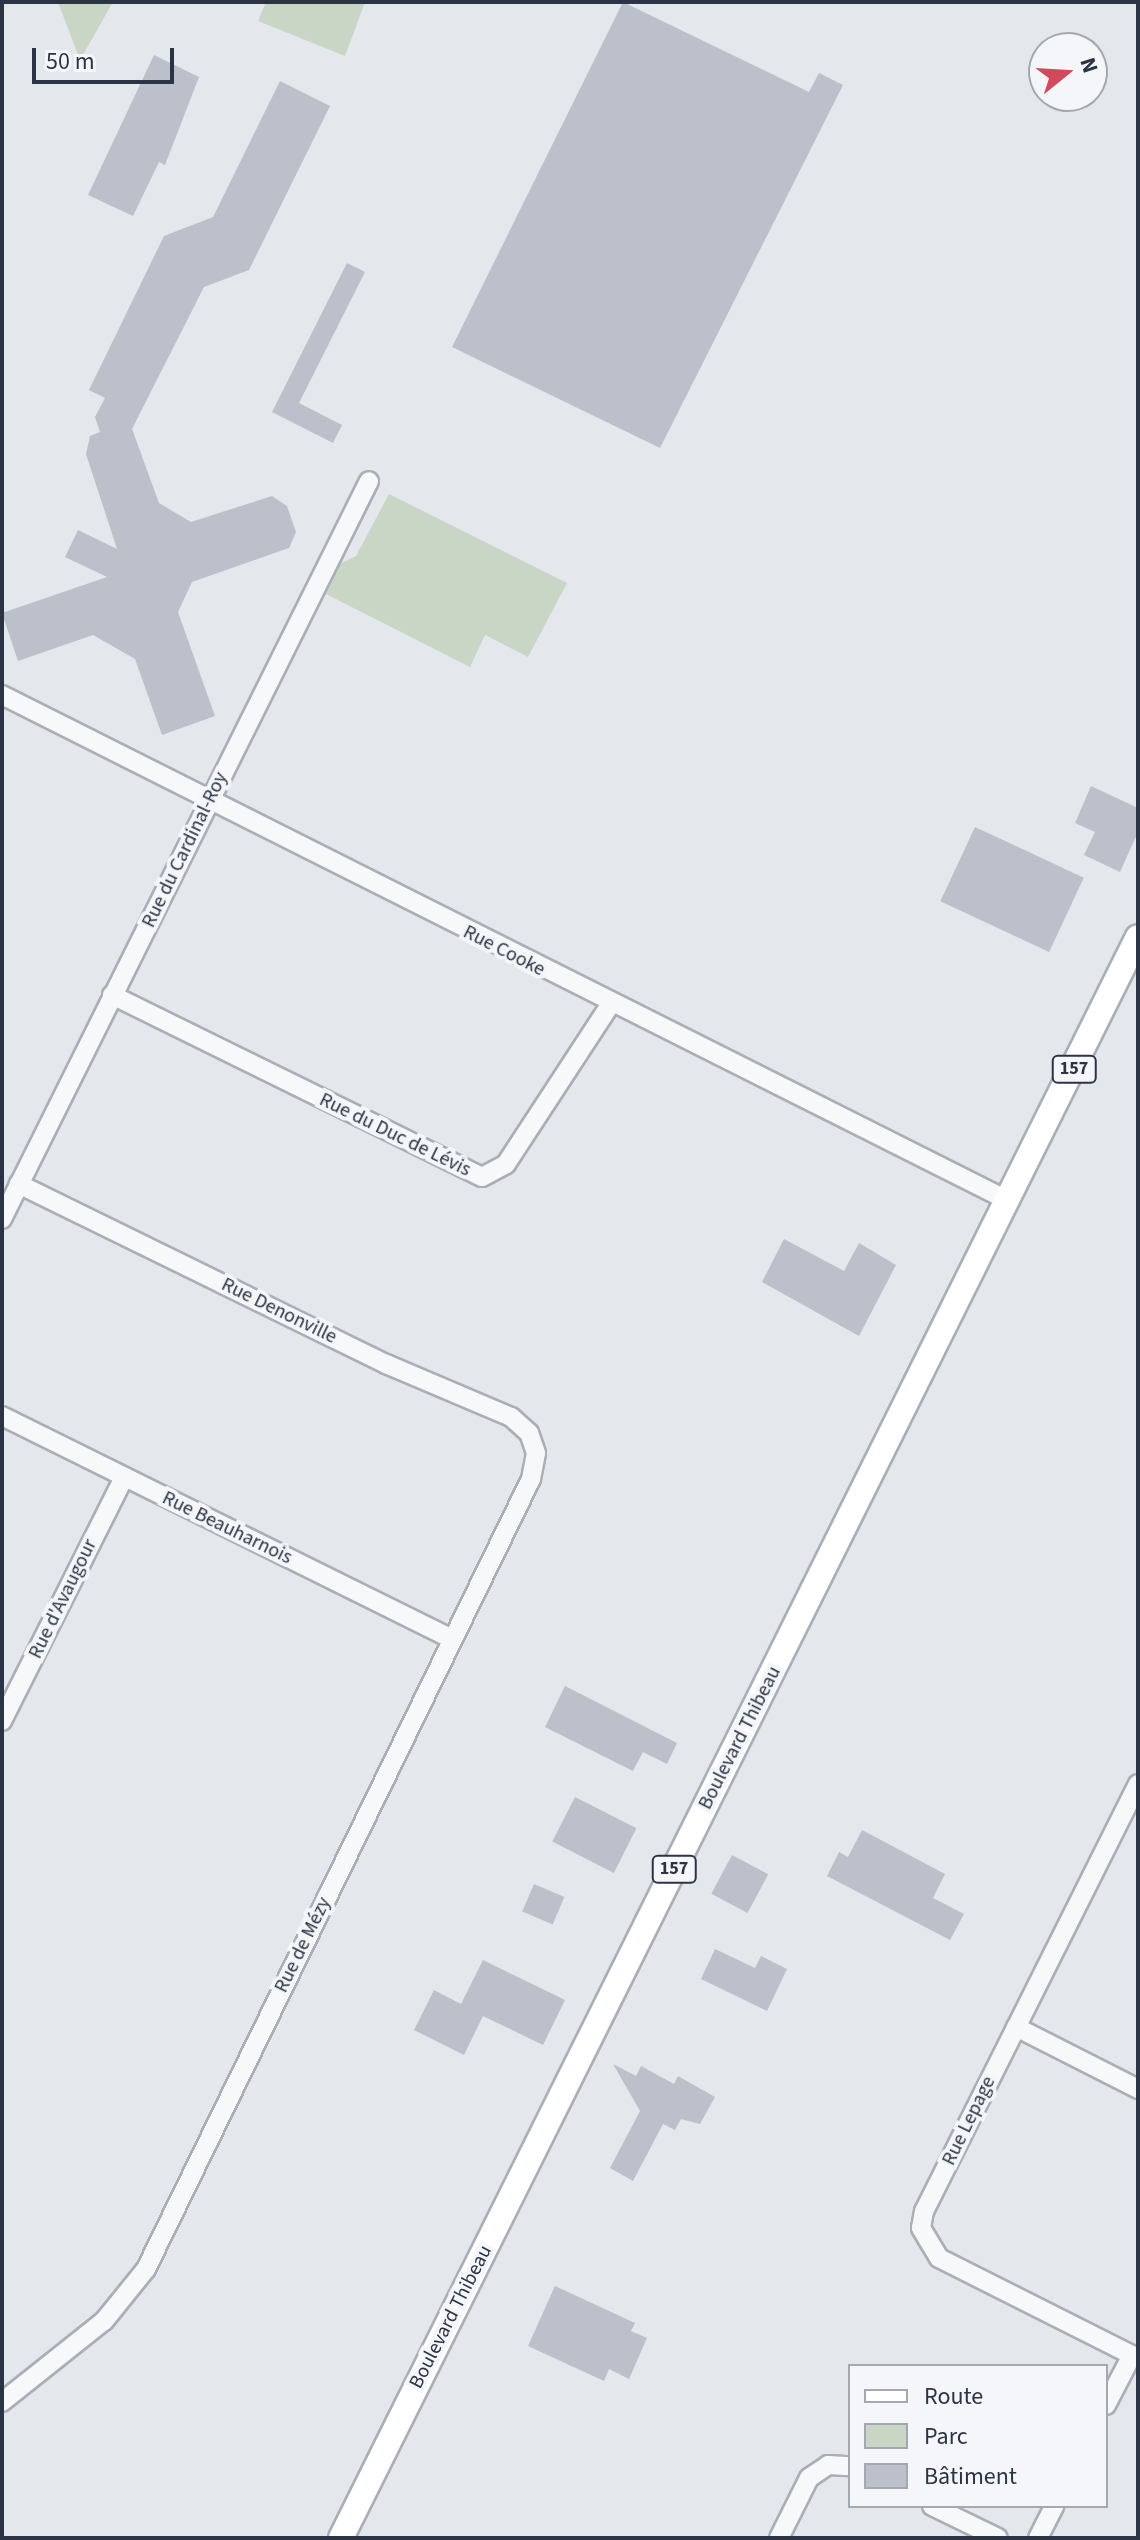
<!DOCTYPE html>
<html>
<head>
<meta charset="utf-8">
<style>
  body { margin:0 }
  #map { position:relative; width:1140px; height:2540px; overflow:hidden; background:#e4e7ec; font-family:"Source Sans 3",sans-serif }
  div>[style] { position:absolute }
  .green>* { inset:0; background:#c9d6c5 }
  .building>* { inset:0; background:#bbc0ca; transform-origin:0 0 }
  .roads { filter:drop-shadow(2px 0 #a9aeb7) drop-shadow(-2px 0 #a9aeb7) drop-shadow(0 2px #a9aeb7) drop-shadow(0 -2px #a9aeb7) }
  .minor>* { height:18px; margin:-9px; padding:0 9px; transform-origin:9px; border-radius:9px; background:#f7f8fa }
  .major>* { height:24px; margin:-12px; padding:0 12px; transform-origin:12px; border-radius:12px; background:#fff }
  span { translate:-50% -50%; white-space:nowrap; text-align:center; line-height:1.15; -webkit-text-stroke:8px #f4f6f9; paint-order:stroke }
  .shield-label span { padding:2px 6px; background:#f4f6f9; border:2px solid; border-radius:6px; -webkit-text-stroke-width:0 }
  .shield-label { font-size:18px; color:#2b3445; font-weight:700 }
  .street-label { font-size:20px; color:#2b3445 }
  .frame { position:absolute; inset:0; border:4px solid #2b3445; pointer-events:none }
  .legend { position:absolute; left:848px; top:2364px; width:260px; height:144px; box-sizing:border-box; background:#f4f6f9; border:2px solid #a4a8b1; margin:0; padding:10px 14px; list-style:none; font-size:24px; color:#2b3445 }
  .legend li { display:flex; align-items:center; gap:16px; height:40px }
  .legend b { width:40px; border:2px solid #a4a8b1 }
  .north { position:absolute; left:1028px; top:32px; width:80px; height:80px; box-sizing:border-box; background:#f4f6f9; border:2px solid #a4a8b1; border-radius:50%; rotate:72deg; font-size:22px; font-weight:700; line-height:32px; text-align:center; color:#2b3445 }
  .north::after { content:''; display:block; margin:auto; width:28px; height:36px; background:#d1495b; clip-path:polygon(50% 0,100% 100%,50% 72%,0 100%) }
  .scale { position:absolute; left:32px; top:48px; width:142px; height:36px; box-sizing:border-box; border:4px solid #2b3445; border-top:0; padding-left:10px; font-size:24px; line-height:28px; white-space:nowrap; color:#2b3445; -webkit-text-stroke:6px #f4f6f9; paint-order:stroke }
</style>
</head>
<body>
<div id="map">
  <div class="green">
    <div style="clip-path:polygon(58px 2px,113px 2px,80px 60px)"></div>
    <div style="clip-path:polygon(266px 2px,365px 2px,345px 56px,258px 21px)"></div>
    <div style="clip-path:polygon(389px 494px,567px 583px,528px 657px,485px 635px,470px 667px,326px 594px,341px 563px,356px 556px)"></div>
  </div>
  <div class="building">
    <div style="clip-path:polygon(623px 2px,809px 92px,819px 73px,843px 85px,660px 448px,452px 347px)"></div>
    <div style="clip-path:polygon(154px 55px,199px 77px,165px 165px,159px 162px,133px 216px,88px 195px)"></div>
    <div style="clip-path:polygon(280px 81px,330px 106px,249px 270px,204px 287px,132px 429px,159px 503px,191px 522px,272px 496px,287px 506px,296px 532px,289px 548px,192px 582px,178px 612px,215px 716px,162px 735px,135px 659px,93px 635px,18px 661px,2px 613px,107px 577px,65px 557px,78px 530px,117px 549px,86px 454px,90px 436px,100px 432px,95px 417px,105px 398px,89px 390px,164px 236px,213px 217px)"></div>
    <div style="clip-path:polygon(347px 263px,365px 272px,299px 403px,342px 425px,333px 443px,272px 412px)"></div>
    <div style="clip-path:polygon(1091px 786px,1138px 808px,1138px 832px,1120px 872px,1084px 855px,1095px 832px,1075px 823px)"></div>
    <div style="left:975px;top:827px;width:120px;height:82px;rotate:25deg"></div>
    <div style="clip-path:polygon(784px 1239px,844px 1271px,859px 1243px,896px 1265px,859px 1336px,762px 1282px)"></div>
    <div style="clip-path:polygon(565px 1686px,677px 1743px,667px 1764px,643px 1752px,633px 1771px,545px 1727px)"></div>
    <div style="left:575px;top:1797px;width:69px;height:50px;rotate:27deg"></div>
    <div style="clip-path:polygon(862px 1830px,945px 1874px,933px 1898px,964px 1914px,950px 1940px,827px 1876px,839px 1852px,848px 1857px)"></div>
    <div style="left:732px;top:1855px;width:41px;height:44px;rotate:28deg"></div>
    <div style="left:534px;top:1884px;width:33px;height:30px;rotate:23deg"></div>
    <div style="clip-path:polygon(715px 1949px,755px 1968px,761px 1956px,787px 1969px,767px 2011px,701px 1979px)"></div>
    <div style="clip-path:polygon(483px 1960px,565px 2000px,543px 2045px,483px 2016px,464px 2055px,414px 2030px,434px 1990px,461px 2004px)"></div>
    <div style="clip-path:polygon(613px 2064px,636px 2076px,641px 2066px,674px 2084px,678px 2076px,715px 2097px,700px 2124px,681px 2119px,675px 2130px,663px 2124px,633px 2181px,610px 2168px,640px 2111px)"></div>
    <div style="clip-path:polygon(555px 2286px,635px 2323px,631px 2331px,647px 2338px,629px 2379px,609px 2369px,604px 2381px,528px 2346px)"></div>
  </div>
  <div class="roads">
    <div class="minor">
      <div style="left:2px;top:695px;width:1127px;rotate:26.68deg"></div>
      <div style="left:112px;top:995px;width:412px;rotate:26.2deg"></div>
      <div style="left:482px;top:1177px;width:27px;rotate:-28deg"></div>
      <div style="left:506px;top:1164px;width:190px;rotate:-56.8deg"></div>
      <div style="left:2px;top:1219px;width:824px;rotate:-63.56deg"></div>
      <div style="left:2px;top:1416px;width:502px;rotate:26.36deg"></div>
      <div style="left:2px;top:1721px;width:273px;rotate:-63.4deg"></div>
      <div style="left:1138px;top:1784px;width:478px;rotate:116.6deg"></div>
      <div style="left:924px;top:2211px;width:17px;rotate:100deg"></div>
      <div style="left:921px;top:2228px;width:35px;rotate:59deg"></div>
      <div style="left:939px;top:2258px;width:223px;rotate:26.7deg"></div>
      <div style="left:1016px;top:2027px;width:137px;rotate:26.9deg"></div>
      <div style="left:2px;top:2402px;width:130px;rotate:-38.5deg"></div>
      <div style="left:104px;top:2321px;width:67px;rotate:-51.1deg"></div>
      <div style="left:146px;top:2269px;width:879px;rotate:-64.02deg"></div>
      <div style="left:531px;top:1479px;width:26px;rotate:-79deg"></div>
      <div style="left:536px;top:1453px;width:21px;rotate:-109deg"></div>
      <div style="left:529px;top:1433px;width:24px;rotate:-138deg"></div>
      <div style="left:511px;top:1417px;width:136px;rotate:-157deg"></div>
      <div style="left:386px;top:1364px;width:409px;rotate:-153.9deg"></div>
      <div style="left:1106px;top:2405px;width:56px;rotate:-62.5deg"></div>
      <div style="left:932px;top:2506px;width:73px;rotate:25.9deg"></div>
      <div style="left:779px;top:2538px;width:67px;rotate:-63.4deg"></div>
      <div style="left:809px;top:2478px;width:23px;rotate:-34deg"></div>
      <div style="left:828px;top:2465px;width:22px;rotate:3deg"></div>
      <div style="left:1038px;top:2538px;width:36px;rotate:-63deg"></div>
    </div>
    <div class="major">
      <div style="left:341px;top:2538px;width:1788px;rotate:-63.54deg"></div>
    </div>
  </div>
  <div class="shield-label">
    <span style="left:1074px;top:1069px">157</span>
    <span style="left:674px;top:1869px">157</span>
  </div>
  <div class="street-label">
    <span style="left:185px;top:850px;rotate:-64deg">Rue du Cardinal-Roy</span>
    <span style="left:504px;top:951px;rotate:27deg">Rue Cooke</span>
    <span style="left:395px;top:1135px;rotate:26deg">Rue du Duc de Lévis</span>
    <span style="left:279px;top:1311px;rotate:26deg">Rue Denonville</span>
    <span style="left:227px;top:1528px;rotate:26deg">Rue Beauharnois</span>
    <span style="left:63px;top:1599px;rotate:-64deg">Rue d'Avaugour</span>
    <span style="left:740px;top:1738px;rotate:-63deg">Boulevard Thibeau</span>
    <span style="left:303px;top:1945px;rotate:-64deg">Rue de Mézy</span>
    <span style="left:969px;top:2121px;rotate:-64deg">Rue Lepage</span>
    <span style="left:451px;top:2317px;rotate:-63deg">Boulevard Thibeau</span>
  </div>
  <div class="frame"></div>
  <ul class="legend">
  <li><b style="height:10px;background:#fff"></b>Route</li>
  <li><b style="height:22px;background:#c9d6c5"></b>Parc</li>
  <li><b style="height:22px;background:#bbc0ca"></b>Bâtiment</li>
  </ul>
  <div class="north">N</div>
  <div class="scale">50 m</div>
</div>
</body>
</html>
